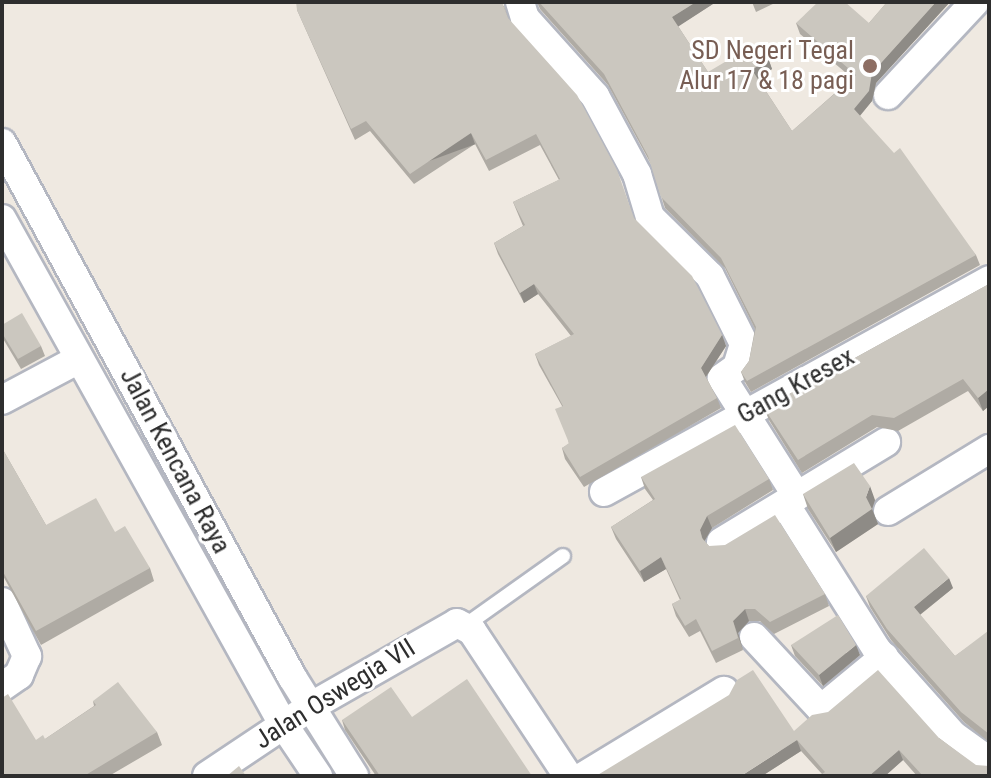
<!DOCTYPE html>
<html>
<head>
<meta charset="utf-8">
<style>
  body { margin:0 }
  #map { position:relative; width:991px; height:778px; overflow:hidden; background:#efe9e1; font-family:"Roboto Condensed",sans-serif }
  div>[style] { position:absolute }
  .roads { filter:drop-shadow(2px 0 #b4b7c1) drop-shadow(-2px 0 #b4b7c1) drop-shadow(0 2px #b4b7c1) drop-shadow(0 -2px #b4b7c1) }
  .lane>* { height:14px; margin:-7px; padding:0 7px; transform-origin:7px; border-radius:7px; background:#fff }
  .street>* { height:28px; margin:-14px; padding:0 14px; transform-origin:14px; border-radius:14px; background:#fff }
  .wall>* { inset:0; background:#afaba4 }
  .shaded-wall>* { inset:0; background:#8e8b86; transform-origin:0 0 }
  .building>* { inset:0; background:#cbc7bf }
  .dots>* { width:22px; height:22px; translate:-50% -50%; box-sizing:border-box; border:4px solid #fff; border-radius:50% }
  span { translate:-50% -50%; white-space:nowrap; text-align:center; line-height:1.15; -webkit-text-stroke:6px #fff; paint-order:stroke }
  .education-label { font-size:26px; color:#785e54 }
  .right { translate:-100% -50%; text-align:right }
  .street-label { font-size:26px; color:#2e2e2e }
  .frame { position:absolute; inset:0; border:4px solid #2e2e2e; pointer-events:none }
</style>
</head>
<body>
<div id="map">
  <div class="roads">
    <div class="lane">
      <div style="left:466px;top:625px;width:119px;rotate:-35.4deg"></div>
    </div>
    <div class="street">
      <div style="left:520px;top:2px;width:17px;rotate:73deg"></div>
      <div style="left:525px;top:18px;width:105px;rotate:48.1deg"></div>
      <div style="left:595px;top:96px;width:89px;rotate:61.7deg"></div>
      <div style="left:637px;top:174px;width:45px;rotate:73.2deg"></div>
      <div style="left:650px;top:217px;width:84px;rotate:44.5deg"></div>
      <div style="left:710px;top:276px;width:76px;rotate:63.4deg"></div>
      <div style="left:744px;top:344px;width:24px;rotate:107deg"></div>
      <div style="left:737px;top:367px;width:19px;rotate:144deg"></div>
      <div style="left:722px;top:378px;width:140px;rotate:57.6deg"></div>
      <div style="left:888px;top:95px;width:127px;rotate:-46.9deg"></div>
      <div style="left:2px;top:143px;width:608px;rotate:61.49deg"></div>
      <div style="left:292px;top:677px;width:117px;rotate:57.9deg"></div>
      <div style="left:2px;top:219px;width:578px;rotate:60.91deg"></div>
      <div style="left:283px;top:724px;width:63px;rotate:56.1deg"></div>
      <div style="left:2px;top:400px;width:87px;rotate:-28deg"></div>
      <div style="left:604px;top:492px;width:440px;rotate:-28.8deg"></div>
      <div style="left:785px;top:504px;width:173px;rotate:57.8deg"></div>
      <div style="left:877px;top:650px;width:114px;rotate:48.2deg"></div>
      <div style="left:953px;top:735px;width:44px;rotate:35.8deg"></div>
      <div style="left:888px;top:511px;width:119px;rotate:-31.5deg"></div>
      <div style="left:721px;top:542px;width:193px;rotate:-31.2deg"></div>
      <div style="left:2px;top:602px;width:60px;rotate:65.2deg"></div>
      <div style="left:27px;top:656px;width:21px;rotate:113deg"></div>
      <div style="left:19px;top:675px;width:21px;rotate:145deg"></div>
      <div style="left:754px;top:637px;width:98px;rotate:47.1deg"></div>
      <div style="left:821px;top:709px;width:82px;rotate:-39.5deg"></div>
      <div style="left:207px;top:776px;width:124px;rotate:-33.8deg"></div>
      <div style="left:310px;top:707px;width:169px;rotate:-29.7deg"></div>
      <div style="left:457px;top:623px;width:17px;rotate:28deg"></div>
      <div style="left:472px;top:631px;width:174px;rotate:56.5deg"></div>
      <div style="left:584px;top:776px;width:164px;rotate:-31.3deg"></div>
    </div>
  </div>
  <div class="wall">
    <div style="clip-path:polygon(537px 2px,716px 2px,678px 26px,708px 72px,768px 58px,772px 69px,758px 79px,792px 131px,852px 78px,800px 34px,796px 23px,869px 23px,887px 2px,950px 2px,876px 83px,872px 101px,860px 116px,976px 255px,980px 265px,751px 392px,745px 382px,741px 372px,749px 361px,755px 329px,725px 268px,665px 208px,651px 164px,608px 85px,540px 9px)"></div>
    <div style="clip-path:polygon(752px 2px,777px 2px,756px 12px)"></div>
    <div style="clip-path:polygon(504px 6px,508px 18px,634px 218px,722px 335px,726px 346px,706px 377px,717px 398px,721px 408px,584px 487px,565px 459px,562px 448px,569px 444px,562px 406px,539px 365px,535px 354px,571px 336px,538px 294px,524px 303px,498px 254px,494px 243px,523px 226px,513px 202px,559px 180px,540px 145px,489px 171px,475px 144px,414px 184px,370px 131px,355px 140px,297px 10px)"></div>
    <div style="clip-path:polygon(989px 284px,989px 406px,983px 411px,968px 391px,898px 431px,877px 427px,802px 473px,769px 420px,764px 408px)"></div>
    <div style="clip-path:polygon(2px 325px,41px 346px,45px 356px,21px 369px,2px 337px)"></div>
    <div style="clip-path:polygon(2px 448px,46px 525px,115px 532px,150px 568px,154px 581px,41px 645px,2px 574px)"></div>
    <div style="clip-path:polygon(641px 477px,769px 479px,773px 490px,712px 528px,704px 541px,709px 546px,825px 594px,829px 606px,774px 634px,760px 621px,749px 621px,738px 633px,743px 650px,716px 663px,700px 631px,689px 637px,676px 616px,672px 604px,680px 600px,666px 569px,644px 582px,616px 539px,611px 527px,653px 500px,645px 489px)"></div>
    <div style="clip-path:polygon(803px 494px,875px 500px,872px 509px,878px 524px,836px 552px,808px 509px)"></div>
    <div style="clip-path:polygon(953px 588px,920px 615px,955px 656px,989px 632px,989px 742px,964px 722px,891px 640px,870px 607px,866px 596px)"></div>
    <div style="clip-path:polygon(791px 645px,860px 655px,823px 686px,795px 656px)"></div>
    <div style="clip-path:polygon(93px 701px,157px 732px,162px 745px,109px 776px,2px 776px,36px 740px,45px 739px,94px 706px)"></div>
    <div style="clip-path:polygon(412px 717px,532px 776px,376px 776px,345px 730px,342px 720px)"></div>
    <div style="clip-path:polygon(794px 731px,939px 738px,989px 776px,917px 776px,903px 760px,885px 776px,819px 776px,822px 774px,801px 751px,762px 776px)"></div>
  </div>
  <div class="shaded-wall">
    <div style="clip-path:polygon(696px 2px,716px 2px,676px 28px,672px 17px)"></div>
    <div style="clip-path:polygon(936px 2px,950px 2px,876px 83px,872px 101px,857px 119px,854px 109px,872px 73px)"></div>
    <div style="clip-path:polygon(768px 58px,772px 69px,756px 80px,752px 70px)"></div>
    <div style="left:471px;top:133px;width:12px;height:73px;rotate:70deg"></div>
    <div style="clip-path:polygon(534px 284px,538px 294px,524px 303px,520px 293px)"></div>
    <div style="clip-path:polygon(722px 335px,726px 346px,705px 378px,701px 368px)"></div>
    <div style="clip-path:polygon(989px 389px,989px 406px,983px 411px,978px 398px)"></div>
    <div style="clip-path:polygon(870px 486px,875px 500px,872px 509px,878px 524px,836px 552px,830px 538px,866px 497px)"></div>
    <div style="clip-path:polygon(707px 516px,712px 528px,704px 542px,706px 550px,700px 530px)"></div>
    <div style="clip-path:polygon(661px 557px,666px 569px,644px 582px,640px 571px)"></div>
    <div style="clip-path:polygon(949px 578px,953px 588px,917px 617px,914px 607px)"></div>
    <div style="clip-path:polygon(745px 609px,749px 621px,738px 633px,743px 650px,733px 621px)"></div>
    <div style="clip-path:polygon(856px 645px,860px 655px,823px 686px,819px 675px)"></div>
    <div style="clip-path:polygon(797px 740px,801px 751px,762px 776px,741px 776px)"></div>
    <div style="clip-path:polygon(899px 750px,903px 760px,885px 776px,869px 776px)"></div>
  </div>
  <div class="building">
    <div style="clip-path:polygon(296px 2px,502px 2px,508px 18px,577px 95px,617px 170px,634px 218px,692px 276px,722px 335px,701px 368px,717px 398px,580px 477px,562px 448px,569px 443px,555px 409px,563px 406px,535px 354px,574px 334px,534px 284px,520px 293px,494px 243px,525px 225px,513px 202px,560px 179px,536px 134px,486px 160px,471px 133px,410px 174px,366px 121px,351px 129px,297px 10px)"></div>
    <div style="clip-path:polygon(539px 2px,696px 2px,672px 17px,708px 72px,757px 43px,768px 58px,752px 70px,792px 131px,856px 75px,796px 23px,818px 2px,845px 2px,869px 23px,887px 2px,936px 2px,872px 73px,869px 91px,854px 109px,894px 153px,900px 148px,976px 255px,747px 381px,741px 372px,749px 361px,756px 327px,721px 258px,661px 197px,648px 156px,604px 74px)"></div>
    <div style="clip-path:polygon(989px 284px,989px 389px,978px 398px,963px 379px,894px 418px,872px 415px,798px 460px,764px 408px)"></div>
    <div style="clip-path:polygon(22px 313px,41px 346px,18px 359px,2px 333px,2px 325px)"></div>
    <div style="clip-path:polygon(735px 425px,769px 479px,707px 516px,700px 530px,702px 538px,709px 546px,725px 545px,775px 515px,825px 594px,770px 622px,755px 609px,745px 609px,733px 621px,738px 638px,712px 651px,696px 619px,685px 626px,672px 604px,681px 599px,661px 557px,640px 571px,611px 527px,655px 499px,641px 477px)"></div>
    <div style="clip-path:polygon(2px 448px,46px 525px,96px 498px,115px 532px,125px 526px,150px 568px,36px 631px,2px 570px)"></div>
    <div style="clip-path:polygon(854px 463px,870px 486px,866px 497px,872px 509px,830px 538px,803px 494px)"></div>
    <div style="clip-path:polygon(924px 548px,949px 578px,914px 607px,955px 656px,988px 631px,989px 632px,989px 734px,961px 712px,887px 629px,866px 596px)"></div>
    <div style="clip-path:polygon(838px 615px,856px 645px,819px 675px,791px 645px)"></div>
    <div style="clip-path:polygon(753px 670px,794px 731px,812px 715px,828px 712px,878px 670px,939px 738px,976px 765px,989px 766px,989px 776px,923px 776px,899px 750px,869px 776px,819px 776px,825px 772px,797px 740px,741px 776px,596px 776px,729px 695px,737px 680px)"></div>
    <div style="clip-path:polygon(467px 679px,532px 776px,380px 776px,342px 720px,391px 687px,412px 717px)"></div>
    <div style="clip-path:polygon(118px 682px,157px 732px,84px 776px,2px 776px,2px 698px,8px 694px,36px 740px,43px 735px,45px 739px,96px 705px,93px 701px)"></div>
    <div style="clip-path:polygon(239px 766px,246px 776px,227px 776px)"></div>
  </div>
  <div class="dots">
    <div style="left:870px;top:66px;background:#8d6e63"></div>
  </div>
  <div class="education-label">
    <span class="right" style="left:854px;top:66px">SD Negeri Tegal<br>Alur 17 &amp; 18 pagi</span>
  </div>
  <div class="street-label">
    <span style="left:796px;top:386px;rotate:-29deg">Gang Kresex</span>
    <span style="left:175px;top:461px;rotate:62deg">Jalan Kencana Raya</span>
    <span style="left:335px;top:694px;rotate:-32deg">Jalan Oswegia VII</span>
  </div>
  <div class="frame"></div>
</div>
</body>
</html>
